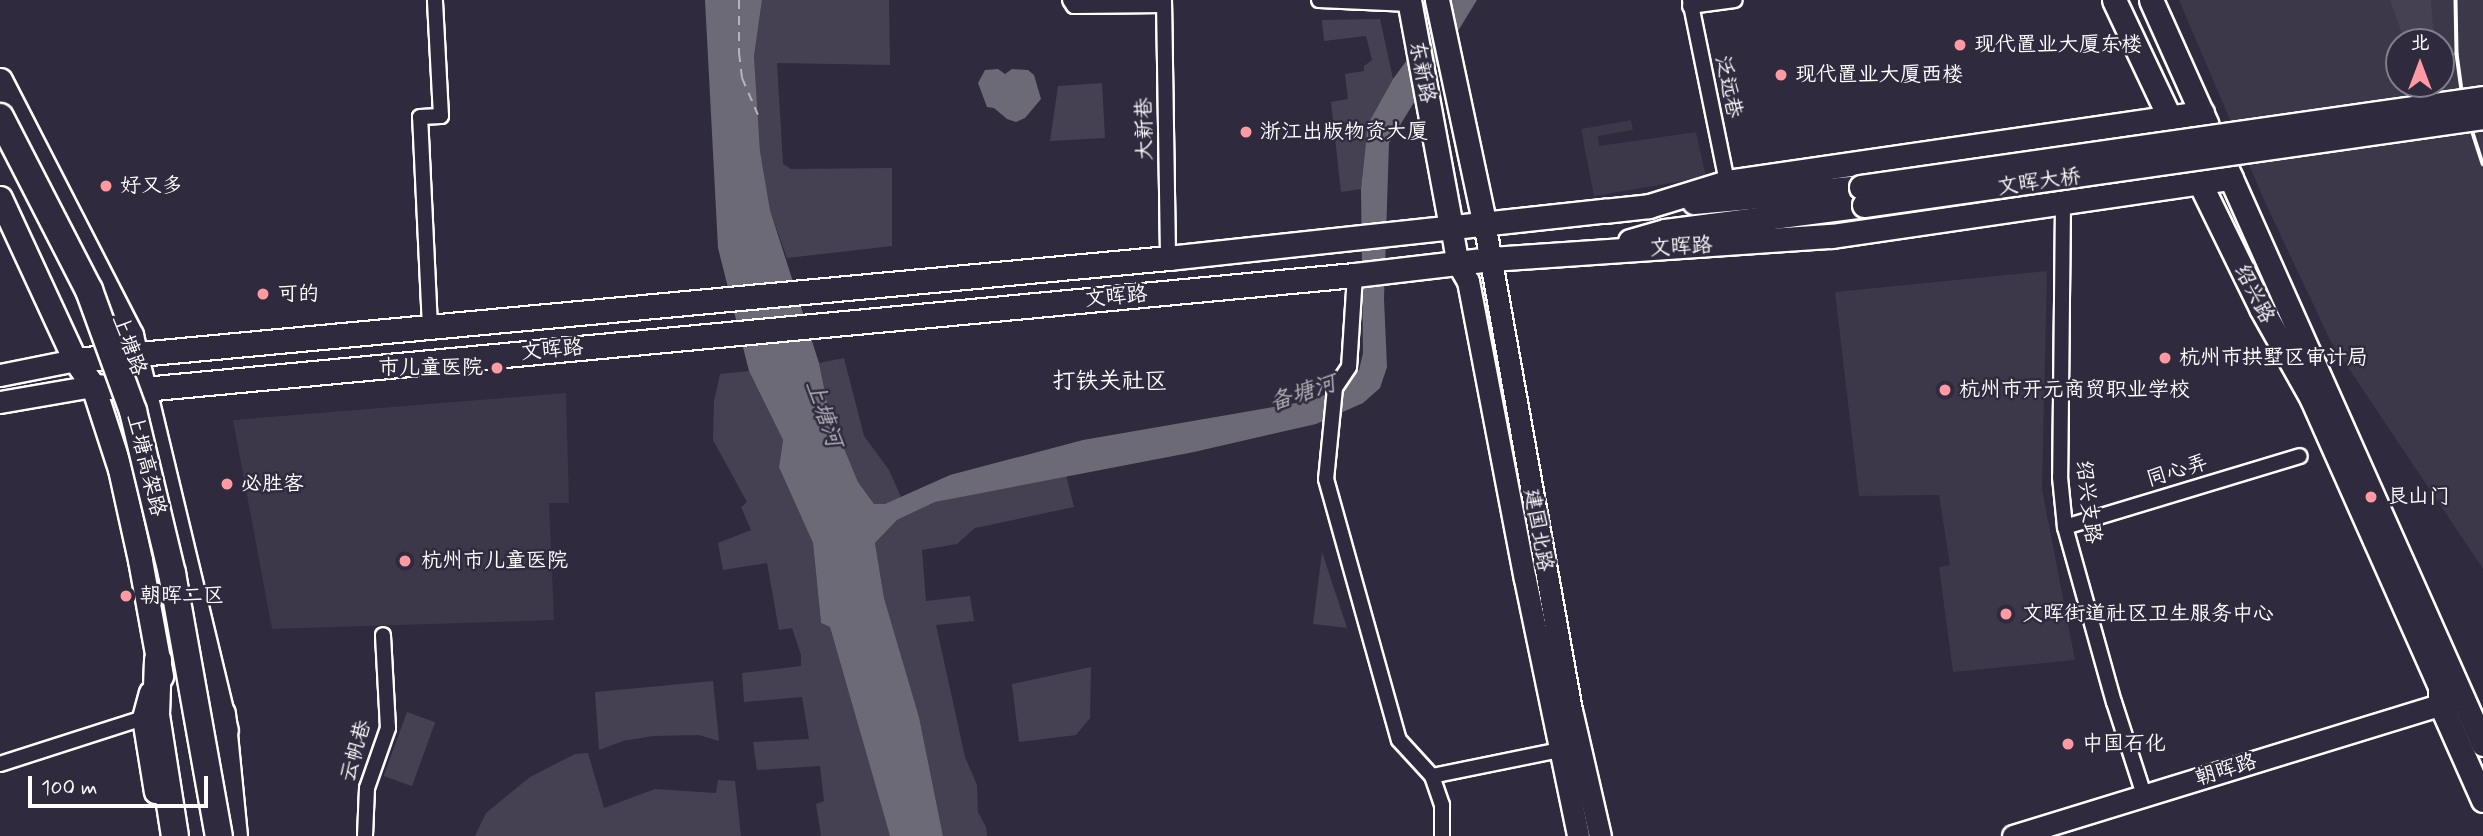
<!DOCTYPE html>
<html>
<head>
<meta charset="utf-8">
<style>
  body { margin:0 }
  #map { position:relative; width:2483px; height:836px; overflow:hidden; background:#2f2a3d; font-family:Mynerve,"LXGW WenKai TC",sans-serif }
  div>[style] { position:absolute }
  .built>* { inset:0; background:#3c3749 }
  .green>* { inset:0; background:#464152; transform-origin:0 0 }
  .water>* { inset:0; background:#6d6a77 }
  .ferry>* { height:2px; margin-top:-1px; transform-origin:0; background:repeating-linear-gradient(90deg,#b6b4bb 0 9px,transparent 0 16px) }
  .roads { filter:drop-shadow(2px 0 #fff) drop-shadow(-2px 0 #fff) drop-shadow(0 2px #fff) drop-shadow(0 -2px #fff) }
  .street>* { height:14px; margin:-7px; padding:0 7px; transform-origin:7px; border-radius:7px; background:#2f2a3d }
  .secondary>* { height:21px; margin:-10.5px; padding:0 10.5px; transform-origin:10.5px; border-radius:10.5px; background:#2f2a3d }
  .primary>* { height:23px; margin:-11.5px; padding:0 11.5px; transform-origin:11.5px; border-radius:11.5px; background:#2f2a3d }
  .highway>* { height:26px; margin:-13px; padding:0 13px; transform-origin:13px; border-radius:13px; background:#2f2a3d }
  .rail>* { height:3.5px; margin:-1.75px; padding:0 1.75px; transform-origin:1.75px; border-radius:1.75px; background:#fff }
  .bridges { filter:drop-shadow(2px 0 #fff) drop-shadow(-2px 0 #fff) drop-shadow(0 2px #fff) drop-shadow(0 -2px #fff) }
  .primary-bridge>* { height:23px; margin:-11.5px; padding:0 11.5px; transform-origin:11.5px; border-radius:11.5px; background:#2f2a3d }
  .highway-bridge>* { height:26px; margin:-13px; padding:0 13px; transform-origin:13px; border-radius:13px; background:#2f2a3d }
  .dots>* { width:19px; height:19px; translate:-50% -50%; box-sizing:border-box; border:4px solid #2f2a3d; border-radius:50% }
  span { translate:-50% -50%; white-space:nowrap; text-align:center; line-height:1.15; -webkit-text-stroke:5px #2f2a3d; paint-order:stroke }
  .poi-label { font-size:21px; color:#fff }
  .left { translate:0 -50%; text-align:left }
  .right { translate:-100% -50%; text-align:right }
  .street-label { font-size:21px; color:#fff }
  .neighbourhood-label { font-size:23px; color:#fff }
  .water-label { font-size:23px; color:#b6b4bb; font-style:italic }
  .north { position:absolute; left:2385px; top:28px; width:70px; height:70px; box-sizing:border-box; background:#2f2a3d; border:2px solid #827f8b; border-radius:50%; rotate:0deg; font-size:19px; font-weight:700; line-height:28px; text-align:center; color:#fff }
  .north::after { content:''; display:block; margin:auto; width:24px; height:32px; background:#ff9aa2; clip-path:polygon(50% 0,100% 100%,50% 72%,0 100%) }
  .scale { position:absolute; left:28px; top:776px; width:180px; height:32px; box-sizing:border-box; border:4px solid #fff; border-top:0; padding-left:9px; font-size:21px; line-height:24px; white-space:nowrap; color:#fff; -webkit-text-stroke:5px #2f2a3d; paint-order:stroke }
</style>
</head>
<body>
<div id="map">
  <div class="built">
    <div style="clip-path:polygon(evenodd,2179px 0,2483px 0,2483px 569px,2331px 342px,2265px 202px,2179px 0,2399px 42px,2441px 42px,2441px 84px,2399px 84px,2399px 42px)"></div>
    <div style="clip-path:polygon(1631px 120px,1633px 130px,1598px 136px,1599px 146px,1696px 132px,1706px 177px,1594px 196px,1581px 129px)"></div>
    <div style="clip-path:polygon(2047px 271px,2042px 489px,2075px 660px,1953px 672px,1939px 567px,1950px 565px,1939px 495px,1859px 496px,1835px 292px)"></div>
    <div style="clip-path:polygon(566px 393px,569px 503px,549px 503px,554px 620px,272px 629px,233px 420px)"></div>
  </div>
  <div class="green">
    <div style="clip-path:polygon(762px 0,889px 0,890px 65px,777px 63px,783px 164px,791px 169px,892px 168px,892px 246px,787px 258px,770px 210px,760px 151px,754px 56px)"></div>
    <div style="clip-path:polygon(2390px 0,2431px 0,2434px 42px,2405px 42px)"></div>
    <div style="clip-path:polygon(1380px 19px,1393px 79px,1368px 124px,1361px 189px,1341px 192px,1331px 102px,1348px 99px,1345px 74px,1364px 71px,1364px 66px,1372px 60px,1366px 36px,1324px 41px,1322px 20px)"></div>
    <div style="clip-path:polygon(1102px 83px,1105px 138px,1050px 141px,1058px 86px)"></div>
    <div style="clip-path:polygon(844px 358px,864px 436px,889px 470px,901px 497px,886px 504px,874px 504px,858px 482px,829px 412px,819px 363px)"></div>
    <div style="clip-path:polygon(749px 371px,783px 440px,779px 466px,813px 543px,821px 623px,830px 627px,890px 836px,821px 836px,816px 804px,824px 801px,820px 766px,757px 770px,753px 742px,809px 739px,802px 697px,744px 702px,742px 673px,801px 666px,801px 655px,792px 628px,779px 630px,767px 563px,723px 570px,718px 543px,751px 530px,741px 507px,747px 502px,713px 440px,714px 401px,720px 374px)"></div>
    <div style="clip-path:polygon(1066px 475px,1074px 507px,975px 528px,957px 544px,922px 550px,926px 601px,970px 596px,974px 621px,936px 625px,965px 757px,977px 785px,978px 812px,986px 827px,987px 836px,943px 836px,919px 717px,884px 598px,875px 543px,897px 520px,935px 502px)"></div>
    <div style="clip-path:polygon(1322px 552px,1347px 628px,1313px 624px)"></div>
    <div style="clip-path:polygon(1091px 667px,1090px 718px,1076px 735px,1019px 742px,1012px 684px)"></div>
    <div style="clip-path:polygon(713px 681px,719px 741px,699px 735px,653px 736px,623px 741px,599px 750px,595px 692px)"></div>
    <div style="left:407px;top:712px;width:30px;height:68px;rotate:20deg"></div>
    <div style="clip-path:polygon(588px 753px,604px 808px,655px 789px,716px 793px,718px 780px,735px 781px,741px 836px,475px 836px,486px 813px,530px 777px,575px 754px)"></div>
  </div>
  <div class="water">
    <div style="clip-path:polygon(705px 0,762px 0,754px 56px,760px 151px,770px 210px,819px 363px,829px 412px,858px 482px,874px 504px,885px 504px,950px 475px,1083px 440px,1313px 400px,1346px 385px,1359px 370px,1363px 353px,1361px 189px,1368px 124px,1393px 79px,1451px 0,1477px 0,1389px 143px,1384px 299px,1387px 367px,1380px 388px,1363px 403px,1316px 424px,1194px 452px,935px 502px,897px 520px,875px 543px,884px 598px,919px 717px,943px 836px,890px 836px,830px 627px,821px 623px,813px 543px,779px 467px,783px 440px,749px 371px,718px 248px)"></div>
    <div style="clip-path:polygon(998px 69px,1005px 74px,1012px 69px,1028px 70px,1034px 75px,1041px 99px,1025px 118px,1016px 122px,1007px 119px,994px 108px,987px 107px,978px 83px,985px 70px)"></div>
  </div>
  <div class="ferry">
    <div style="left:739px;top:0;width:53px;rotate:90deg"></div>
    <div style="left:739px;top:53px;width:25px;rotate:83deg"></div>
    <div style="left:742px;top:78px;width:40px;rotate:66.6deg"></div>
  </div>
  <div class="roads">
    <div class="street">
      <div style="left:1070px;top:0;width:7px;rotate:56deg"></div>
      <div style="left:1074px;top:6px;width:89px;rotate:-0.6deg"></div>
      <div style="left:1164px;top:0;width:258px;rotate:89.1deg"></div>
      <div style="left:1319px;top:0;width:91px;rotate:2.5deg"></div>
      <div style="left:1690px;top:0;width:186px;rotate:78.5deg"></div>
      <div style="left:1690px;top:6px;width:45px;rotate:-7.6deg"></div>
      <div style="left:2063px;top:204px;width:273px;rotate:90.6deg"></div>
      <div style="left:2060px;top:477px;width:50px;rotate:84.3deg"></div>
      <div style="left:2065px;top:527px;width:182px;rotate:74.4deg"></div>
      <div style="left:2114px;top:702px;width:98px;rotate:72.1deg"></div>
      <div style="left:1355px;top:275px;width:92px;rotate:93.7deg"></div>
      <div style="left:1349px;top:367px;width:25px;rotate:124deg"></div>
      <div style="left:1335px;top:388px;width:91px;rotate:95.6deg"></div>
      <div style="left:1326px;top:479px;width:271px;rotate:74.4deg"></div>
      <div style="left:1399px;top:740px;width:49px;rotate:47.5deg"></div>
      <div style="left:1432px;top:776px;width:31px;rotate:71deg"></div>
      <div style="left:1442px;top:805px;width:31px;rotate:90deg"></div>
      <div style="left:430px;top:327px;width:210px;rotate:-92.7deg"></div>
      <div style="left:420px;top:117px;width:21px;rotate:-3deg"></div>
      <div style="left:441px;top:116px;width:116px;rotate:-93deg"></div>
      <div style="left:2065px;top:527px;width:245px;rotate:-16.8deg"></div>
      <div style="left:0;top:764px;width:150px;rotate:-17.8deg"></div>
      <div style="left:1432px;top:776px;width:131px;rotate:-11.5deg"></div>
      <div style="left:365px;top:836px;width:48px;rotate:-87.6deg"></div>
      <div style="left:367px;top:788px;width:64px;rotate:-70.7deg"></div>
      <div style="left:388px;top:728px;width:93px;rotate:-93.1deg"></div>
    </div>
    <div class="secondary">
      <div style="left:1484px;top:222px;width:500px;rotate:79.9deg"></div>
      <div style="left:1572px;top:714px;width:125px;rotate:77.1deg"></div>
      <div style="left:1451px;top:226px;width:39px;rotate:80deg"></div>
      <div style="left:1458px;top:264px;width:20px;rotate:60deg"></div>
      <div style="left:1468px;top:281px;width:303px;rotate:79.2deg"></div>
      <div style="left:1525px;top:579px;width:262px;rotate:78.3deg"></div>
      <div style="left:0;top:375px;width:76px;rotate:-11.3deg"></div>
      <div style="left:0;top:402px;width:94px;rotate:-9.8deg"></div>
      <div style="left:150px;top:692px;width:27px;rotate:105deg"></div>
      <div style="left:143px;top:718px;width:75px;rotate:80.8deg"></div>
      <div style="left:2013px;top:836px;width:465px;rotate:-17.1deg"></div>
    </div>
    <div class="primary">
      <div style="left:1409px;top:0;width:230px;rotate:79.5deg"></div>
      <div style="left:1437px;top:0;width:227px;rotate:78deg"></div>
      <div style="left:2114px;top:0;width:145px;rotate:64.7deg"></div>
      <div style="left:2151px;top:0;width:137px;rotate:65.9deg"></div>
      <div style="left:0;top:80px;width:287px;rotate:62.8deg"></div>
      <div style="left:131px;top:335px;width:406px;rotate:76.5deg"></div>
      <div style="left:2225px;top:165px;width:634px;rotate:65.98deg"></div>
      <div style="left:2193px;top:169px;width:155px;rotate:63.9deg"></div>
      <div style="left:2261px;top:308px;width:104px;rotate:60.7deg"></div>
      <div style="left:2312px;top:399px;width:315px;rotate:66deg"></div>
      <div style="left:2440px;top:687px;width:16px;rotate:90deg"></div>
      <div style="left:2440px;top:703px;width:106px;rotate:66.1deg"></div>
      <div style="left:0;top:198px;width:179px;rotate:65.2deg"></div>
      <div style="left:75px;top:360px;width:32px;rotate:55deg"></div>
      <div style="left:93px;top:386px;width:87px;rotate:72deg"></div>
      <div style="left:120px;top:469px;width:93px;rotate:77.6deg"></div>
      <div style="left:140px;top:560px;width:118px;rotate:79.7deg"></div>
      <div style="left:1694px;top:202px;width:168px;rotate:-5.1deg"></div>
      <div style="left:1630px;top:241px;width:36px;rotate:-16deg"></div>
      <div style="left:1665px;top:231px;width:201px;rotate:-7.4deg"></div>
      <div style="left:75px;top:360px;width:1098px;rotate:-5.33deg"></div>
      <div style="left:1168px;top:258px;width:439px;rotate:-6.2deg"></div>
      <div style="left:1604px;top:211px;width:45px;rotate:-6.3deg"></div>
      <div style="left:1649px;top:206px;width:82px;rotate:-17.1deg"></div>
      <div style="left:1727px;top:182px;width:480px;rotate:-8.3deg"></div>
      <div style="left:93px;top:386px;width:51px;rotate:3.4deg"></div>
      <div style="left:144px;top:389px;width:1216px;rotate:-5.38deg"></div>
      <div style="left:1355px;top:275px;width:137px;rotate:-6.7deg"></div>
      <div style="left:1491px;top:259px;width:342px;rotate:-3.9deg"></div>
      <div style="left:1832px;top:236px;width:403px;rotate:-8.3deg"></div>
    </div>
    <div class="highway">
      <div style="left:158px;top:660px;width:55px;rotate:92.1deg"></div>
      <div style="left:156px;top:715px;width:122px;rotate:81.1deg"></div>
      <div style="left:222px;top:714px;width:123px;rotate:84.4deg"></div>
    </div>
  </div>
  <div class="rail">
    <div style="left:2456px;top:0;width:54px;rotate:88.9deg"></div>
    <div style="left:2457px;top:54px;width:51px;rotate:82.2deg"></div>
    <div style="left:2464px;top:105px;width:62px;rotate:72.1deg"></div>
  </div>
  <div class="bridges">
    <div class="primary-bridge">
      <div style="left:1861px;top:187px;width:628px;rotate:-8.14deg"></div>
      <div style="left:1864px;top:205px;width:625px;rotate:-8.09deg"></div>
    </div>
    <div class="highway-bridge">
      <div style="left:0;top:117px;width:195px;rotate:62.8deg"></div>
      <div style="left:89px;top:290px;width:129px;rotate:70deg"></div>
      <div style="left:133px;top:411px;width:167px;rotate:76.5deg"></div>
      <div style="left:172px;top:573px;width:267px;rotate:79.9deg"></div>
    </div>
  </div>
  <div class="dots">
    <div style="left:1960px;top:45px;background:#ff9aa2"></div>
    <div style="left:1781px;top:75px;background:#ff9aa2"></div>
    <div style="left:1246px;top:132px;background:#ff9aa2"></div>
    <div style="left:106px;top:186px;background:#ff9aa2"></div>
    <div style="left:263px;top:294px;background:#ff9aa2"></div>
    <div style="left:2165px;top:358px;background:#ff9aa2"></div>
    <div style="left:497px;top:368px;background:#ff9aa2"></div>
    <div style="left:1945px;top:390px;background:#ff9aa2"></div>
    <div style="left:227px;top:484px;background:#ff9aa2"></div>
    <div style="left:2371px;top:497px;background:#ff9aa2"></div>
    <div style="left:405px;top:561px;background:#ff9aa2"></div>
    <div style="left:126px;top:596px;background:#ff9aa2"></div>
    <div style="left:2006px;top:614px;background:#ff9aa2"></div>
    <div style="left:2068px;top:744px;background:#ff9aa2"></div>
  </div>
  <div class="poi-label">
    <span class="left" style="left:1974px;top:45px">现代置业大厦东楼</span>
    <span class="left" style="left:1795px;top:75px">现代置业大厦西楼</span>
    <span class="left" style="left:1260px;top:132px">浙江出版物资大厦</span>
    <span class="left" style="left:120px;top:186px">好又多</span>
    <span class="left" style="left:277px;top:294px">可的</span>
    <span class="left" style="left:2179px;top:358px">杭州市拱墅区审计局</span>
    <span class="right" style="left:483px;top:368px">市儿童医院</span>
    <span class="left" style="left:1959px;top:390px">杭州市开元商贸职业学校</span>
    <span class="left" style="left:241px;top:484px">必胜客</span>
    <span class="left" style="left:2387px;top:497px">艮山门</span>
    <span class="left" style="left:421px;top:561px">杭州市儿童医院</span>
    <span class="left" style="left:140px;top:596px">朝晖二区</span>
    <span class="left" style="left:2022px;top:614px">文晖街道社区卫生服务中心</span>
    <span class="left" style="left:2082px;top:744px">中国石化</span>
  </div>
  <div class="street-label">
    <span style="left:1422px;top:72px;rotate:79deg">东新路</span>
    <span style="left:1728px;top:87px;rotate:78deg">泛远巷</span>
    <span style="left:1145px;top:129px;rotate:-91deg">大新巷</span>
    <span style="left:2039px;top:182px;rotate:-8deg">文晖大桥</span>
    <span style="left:1681px;top:247px;rotate:-3deg">文晖路</span>
    <span style="left:2254px;top:294px;rotate:63deg">绍兴路</span>
    <span style="left:1116px;top:297px;rotate:-5deg">文晖路</span>
    <span style="left:129px;top:345px;rotate:70deg">上塘路</span>
    <span style="left:552px;top:350px;rotate:-5deg">文晖路</span>
    <span style="left:146px;top:465px;rotate:76deg">上塘高架路</span>
    <span style="left:2177px;top:471px;rotate:-17deg">同心弄</span>
    <span style="left:2088px;top:502px;rotate:83deg">绍兴支路</span>
    <span style="left:1538px;top:530px;rotate:80deg">建国北路</span>
    <span style="left:356px;top:751px;rotate:-74deg">云帆巷</span>
    <span style="left:2226px;top:770px;rotate:-17deg">朝晖路</span>
  </div>
  <div class="neighbourhood-label">
    <span style="left:1110px;top:382px">打铁关社区</span>
  </div>
  <div class="water-label">
    <span style="left:1303px;top:394px;rotate:-18deg">备塘河</span>
    <span style="left:823px;top:414px;rotate:71deg">上塘河</span>
  </div>
  <div class="north">北</div>
  <div class="scale">100 m</div>
</div>
</body>
</html>
